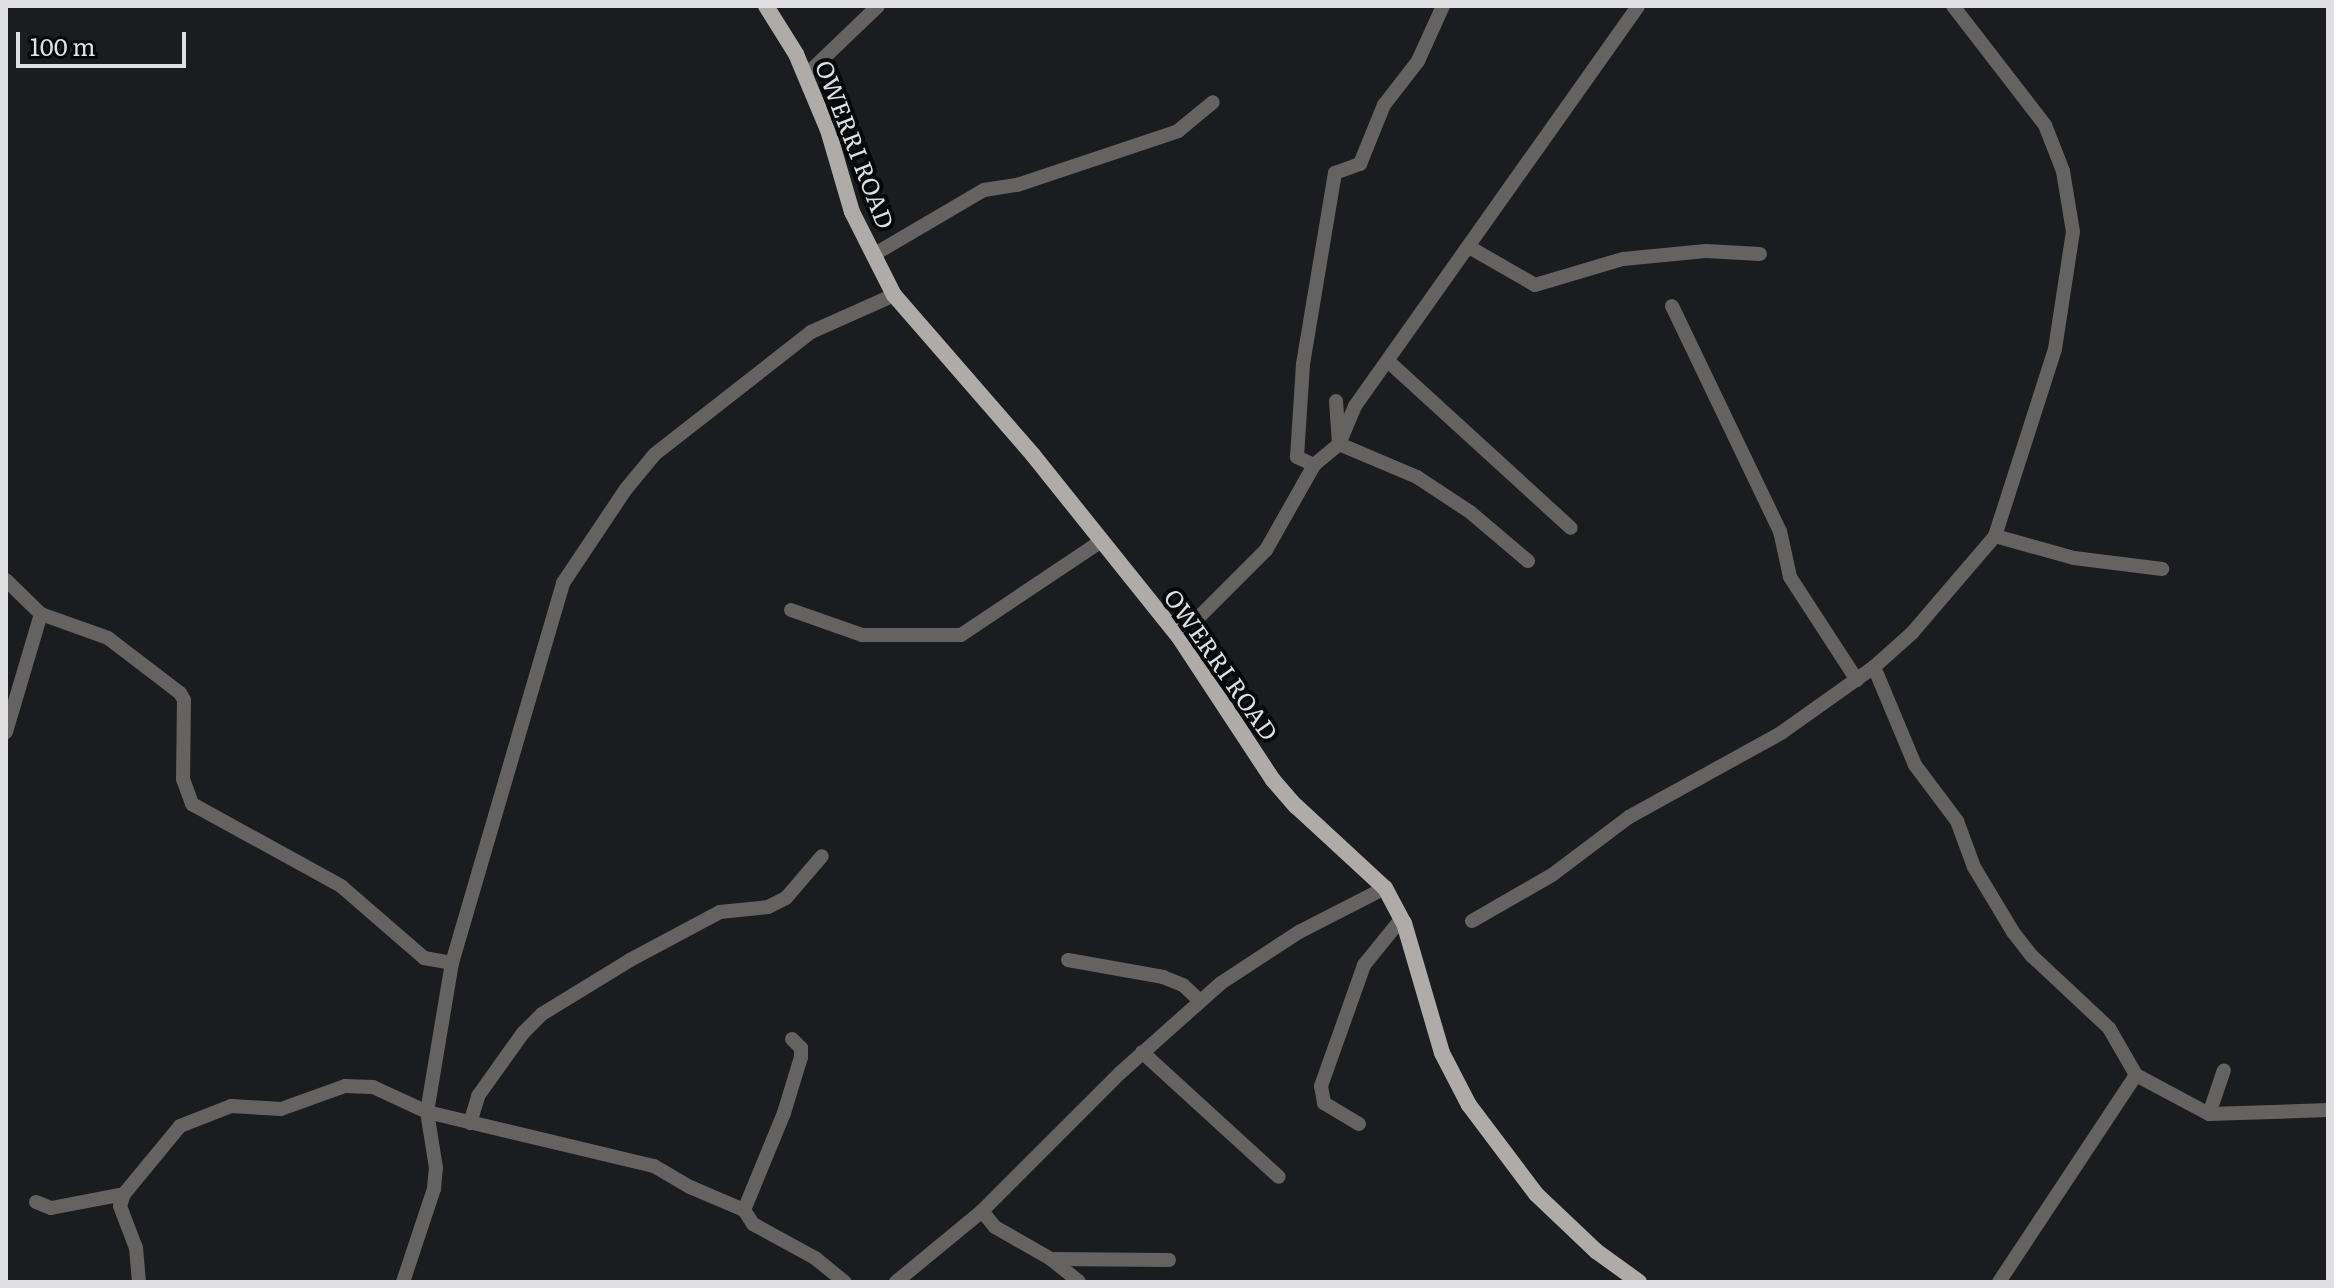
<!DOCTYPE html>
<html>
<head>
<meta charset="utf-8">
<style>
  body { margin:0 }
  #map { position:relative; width:2334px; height:1288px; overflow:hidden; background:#1b1c1f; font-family:Literata,serif }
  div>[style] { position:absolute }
  .minor>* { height:14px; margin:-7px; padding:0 7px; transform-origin:7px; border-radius:7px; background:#646361 }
  .major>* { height:16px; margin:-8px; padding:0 8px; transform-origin:8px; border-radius:8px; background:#aeaba8 }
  span { translate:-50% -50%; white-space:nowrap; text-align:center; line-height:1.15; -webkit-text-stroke:8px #060708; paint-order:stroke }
  .street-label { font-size:24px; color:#e0e0e3 }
  .frame { position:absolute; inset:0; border:8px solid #e0e0e3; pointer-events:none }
  .scale { position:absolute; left:16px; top:32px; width:170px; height:36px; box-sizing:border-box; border:4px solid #e0e0e3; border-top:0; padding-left:10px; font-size:24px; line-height:28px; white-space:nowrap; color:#e0e0e3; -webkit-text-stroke:6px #060708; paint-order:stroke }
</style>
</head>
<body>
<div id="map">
  <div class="minor">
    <div style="left:805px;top:76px;width:101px;rotate:-43.8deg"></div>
    <div style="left:1469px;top:247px;width:76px;rotate:29.9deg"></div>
    <div style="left:1535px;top:285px;width:92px;rotate:-16.5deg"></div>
    <div style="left:1623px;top:259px;width:83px;rotate:-5.5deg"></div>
    <div style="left:1706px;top:251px;width:54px;rotate:3.2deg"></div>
    <div style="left:873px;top:255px;width:129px;rotate:-30.4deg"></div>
    <div style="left:984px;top:190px;width:33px;rotate:-9deg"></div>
    <div style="left:1017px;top:185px;width:170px;rotate:-18.5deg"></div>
    <div style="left:1178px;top:131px;width:45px;rotate:-39.6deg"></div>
    <div style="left:1672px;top:306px;width:250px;rotate:64.4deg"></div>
    <div style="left:1780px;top:531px;width:47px;rotate:77.7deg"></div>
    <div style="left:1790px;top:577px;width:123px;rotate:57deg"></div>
    <div style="left:1389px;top:362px;width:246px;rotate:42.4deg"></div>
    <div style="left:1336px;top:401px;width:43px;rotate:86deg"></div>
    <div style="left:1339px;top:444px;width:85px;rotate:22.9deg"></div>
    <div style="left:1417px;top:477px;width:64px;rotate:33.4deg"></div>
    <div style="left:1470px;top:512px;width:76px;rotate:40.2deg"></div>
    <div style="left:1314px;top:465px;width:19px;rotate:-155deg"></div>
    <div style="left:1297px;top:457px;width:93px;rotate:-86.3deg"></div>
    <div style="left:1303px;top:364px;width:194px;rotate:-80.5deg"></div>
    <div style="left:1335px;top:173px;width:27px;rotate:-20deg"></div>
    <div style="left:1360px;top:164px;width:64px;rotate:-67.9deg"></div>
    <div style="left:1384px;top:105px;width:56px;rotate:-52.3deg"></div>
    <div style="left:1418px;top:61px;width:60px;rotate:-65.6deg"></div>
    <div style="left:1995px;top:536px;width:82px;rotate:15.6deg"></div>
    <div style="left:2074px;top:558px;width:89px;rotate:7.1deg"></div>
    <div style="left:6px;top:580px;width:49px;rotate:44.2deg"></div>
    <div style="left:41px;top:614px;width:71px;rotate:19.7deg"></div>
    <div style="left:108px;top:638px;width:91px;rotate:37.4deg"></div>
    <div style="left:180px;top:693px;width:8px;rotate:60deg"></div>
    <div style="left:184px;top:700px;width:79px;rotate:90.7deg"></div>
    <div style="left:183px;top:779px;width:27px;rotate:70deg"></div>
    <div style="left:192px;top:804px;width:170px;rotate:28.8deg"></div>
    <div style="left:341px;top:886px;width:110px;rotate:40.9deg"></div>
    <div style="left:424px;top:958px;width:28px;rotate:10deg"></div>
    <div style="left:791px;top:610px;width:75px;rotate:19.4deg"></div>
    <div style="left:862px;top:635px;width:99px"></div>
    <div style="left:961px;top:635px;width:167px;rotate:-33.8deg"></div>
    <div style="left:1179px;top:637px;width:123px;rotate:-45deg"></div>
    <div style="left:1266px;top:550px;width:98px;rotate:-60.5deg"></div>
    <div style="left:1314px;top:465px;width:33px;rotate:-40deg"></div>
    <div style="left:1339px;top:444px;width:41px;rotate:-67.2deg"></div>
    <div style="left:1355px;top:406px;width:490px;rotate:-54.7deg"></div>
    <div style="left:1874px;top:667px;width:106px;rotate:67.3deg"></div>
    <div style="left:1915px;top:765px;width:70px;rotate:53.1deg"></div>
    <div style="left:1957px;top:821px;width:49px;rotate:69.7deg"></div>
    <div style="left:1974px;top:867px;width:76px;rotate:59deg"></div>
    <div style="left:2013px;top:932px;width:31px;rotate:52deg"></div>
    <div style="left:2032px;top:956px;width:105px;rotate:43.1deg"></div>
    <div style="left:2109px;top:1028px;width:54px;rotate:60.1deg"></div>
    <div style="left:2136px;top:1075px;width:83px;rotate:28.1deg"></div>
    <div style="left:2209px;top:1114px;width:119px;rotate:-1.9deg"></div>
    <div style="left:6px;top:732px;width:123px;rotate:-73.5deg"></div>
    <div style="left:1472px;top:921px;width:92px;rotate:-29.9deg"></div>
    <div style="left:1552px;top:875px;width:96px;rotate:-37deg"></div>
    <div style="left:1629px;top:817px;width:174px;rotate:-28.9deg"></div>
    <div style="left:1781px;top:733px;width:114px;rotate:-35.4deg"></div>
    <div style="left:1874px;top:667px;width:51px;rotate:-41.8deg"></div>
    <div style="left:1912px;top:633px;width:128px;rotate:-49.4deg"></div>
    <div style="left:1995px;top:536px;width:196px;rotate:-72.2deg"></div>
    <div style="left:2055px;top:349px;width:118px;rotate:-81.3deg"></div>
    <div style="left:2073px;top:232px;width:62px;rotate:-99.3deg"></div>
    <div style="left:2063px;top:171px;width:49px;rotate:-111.4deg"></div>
    <div style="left:2045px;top:125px;width:150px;rotate:-127.7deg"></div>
    <div style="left:1068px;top:960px;width:97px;rotate:10.1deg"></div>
    <div style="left:1163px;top:977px;width:22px;rotate:22deg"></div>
    <div style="left:1183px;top:985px;width:23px;rotate:43deg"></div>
    <div style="left:792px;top:1039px;width:13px;rotate:45deg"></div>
    <div style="left:801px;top:1048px;width:9px;rotate:90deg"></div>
    <div style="left:801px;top:1057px;width:59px;rotate:106.9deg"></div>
    <div style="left:784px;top:1113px;width:105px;rotate:112.4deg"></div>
    <div style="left:744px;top:1210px;width:17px;rotate:57deg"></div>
    <div style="left:753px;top:1224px;width:71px;rotate:28.7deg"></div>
    <div style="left:815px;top:1258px;width:38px;rotate:39deg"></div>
    <div style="left:1142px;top:1052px;width:185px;rotate:42.4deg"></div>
    <div style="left:2209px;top:1114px;width:46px;rotate:-71.2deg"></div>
    <div style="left:470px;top:1123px;width:28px;rotate:-73deg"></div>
    <div style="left:478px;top:1096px;width:77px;rotate:-54.5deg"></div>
    <div style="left:523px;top:1033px;width:27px;rotate:-45deg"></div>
    <div style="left:542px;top:1014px;width:103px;rotate:-31.5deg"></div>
    <div style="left:630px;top:960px;width:102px;rotate:-28.1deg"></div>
    <div style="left:720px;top:912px;width:48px;rotate:-5.9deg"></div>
    <div style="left:768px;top:907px;width:20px;rotate:-27deg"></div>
    <div style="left:786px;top:898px;width:55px;rotate:-49.4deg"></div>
    <div style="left:1359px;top:1124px;width:41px;rotate:-149deg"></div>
    <div style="left:1324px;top:1103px;width:17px;rotate:-100deg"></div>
    <div style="left:1321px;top:1086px;width:128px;rotate:-70.4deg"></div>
    <div style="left:1364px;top:965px;width:60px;rotate:-51deg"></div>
    <div style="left:36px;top:1202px;width:16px;rotate:22deg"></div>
    <div style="left:51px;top:1208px;width:74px;rotate:-10.9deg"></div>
    <div style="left:982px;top:1211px;width:21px;rotate:51deg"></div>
    <div style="left:995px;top:1227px;width:64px;rotate:29.7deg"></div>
    <div style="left:1051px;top:1259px;width:36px;rotate:39deg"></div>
    <div style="left:1051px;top:1259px;width:118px;rotate:0.5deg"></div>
    <div style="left:139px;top:1282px;width:34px;rotate:-95deg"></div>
    <div style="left:136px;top:1248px;width:45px;rotate:-110.9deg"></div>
    <div style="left:120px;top:1206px;width:13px;rotate:-72deg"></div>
    <div style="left:124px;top:1194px;width:88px;rotate:-50.5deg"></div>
    <div style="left:180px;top:1126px;width:55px;rotate:-21.4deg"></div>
    <div style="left:231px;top:1106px;width:50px;rotate:3.4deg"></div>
    <div style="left:281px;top:1109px;width:68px;rotate:-19.8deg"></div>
    <div style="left:345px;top:1086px;width:28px;rotate:2deg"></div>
    <div style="left:373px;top:1087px;width:60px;rotate:24.8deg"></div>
    <div style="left:427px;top:1112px;width:233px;rotate:13.4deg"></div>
    <div style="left:654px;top:1166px;width:42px;rotate:30.3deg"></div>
    <div style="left:690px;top:1187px;width:59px;rotate:23.1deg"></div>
    <div style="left:403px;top:1282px;width:98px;rotate:-71.6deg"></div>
    <div style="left:434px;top:1189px;width:21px;rotate:-85deg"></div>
    <div style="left:436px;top:1168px;width:57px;rotate:-99.1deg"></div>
    <div style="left:427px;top:1112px;width:151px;rotate:-80.5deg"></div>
    <div style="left:452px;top:963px;width:396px;rotate:-73.7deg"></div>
    <div style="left:563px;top:583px;width:113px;rotate:-56.2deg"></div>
    <div style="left:626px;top:489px;width:45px;rotate:-50.4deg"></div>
    <div style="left:655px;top:454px;width:198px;rotate:-38deg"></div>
    <div style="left:811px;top:332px;width:91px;rotate:-24deg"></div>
    <div style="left:896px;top:1282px;width:112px;rotate:-39.5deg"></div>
    <div style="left:982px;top:1211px;width:195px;rotate:-45deg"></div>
    <div style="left:1120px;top:1073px;width:135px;rotate:-41.7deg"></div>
    <div style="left:1221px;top:983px;width:93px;rotate:-33.2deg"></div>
    <div style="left:1299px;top:932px;width:97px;rotate:-27.1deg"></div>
    <div style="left:1999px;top:1282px;width:248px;rotate:-56.5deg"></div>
  </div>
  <div class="major">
    <div style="left:766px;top:6px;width:57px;rotate:58deg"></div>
    <div style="left:796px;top:54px;width:82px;rotate:67.2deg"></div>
    <div style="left:828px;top:130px;width:85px;rotate:73.7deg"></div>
    <div style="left:852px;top:212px;width:93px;rotate:63.2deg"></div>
    <div style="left:894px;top:295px;width:212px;rotate:49deg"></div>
    <div style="left:1033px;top:455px;width:233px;rotate:51.3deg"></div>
    <div style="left:1179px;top:637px;width:171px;rotate:56.7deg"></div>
    <div style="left:1273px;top:780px;width:35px;rotate:49deg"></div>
    <div style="left:1296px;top:806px;width:121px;rotate:42.7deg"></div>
    <div style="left:1385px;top:888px;width:40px;rotate:62deg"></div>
    <div style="left:1404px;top:923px;width:135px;rotate:73.7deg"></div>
    <div style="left:1442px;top:1053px;width:59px;rotate:62.6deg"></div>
    <div style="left:1469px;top:1105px;width:111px;rotate:53deg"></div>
    <div style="left:1536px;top:1194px;width:83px;rotate:43.5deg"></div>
    <div style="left:1596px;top:1251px;width:53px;rotate:35.8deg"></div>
  </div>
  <div class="street-label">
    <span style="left:856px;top:144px;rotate:69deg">OWERRI ROAD</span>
    <span style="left:1222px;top:664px;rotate:55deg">OWERRI ROAD</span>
  </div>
  <div class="frame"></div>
  <div class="scale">100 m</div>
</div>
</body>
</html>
